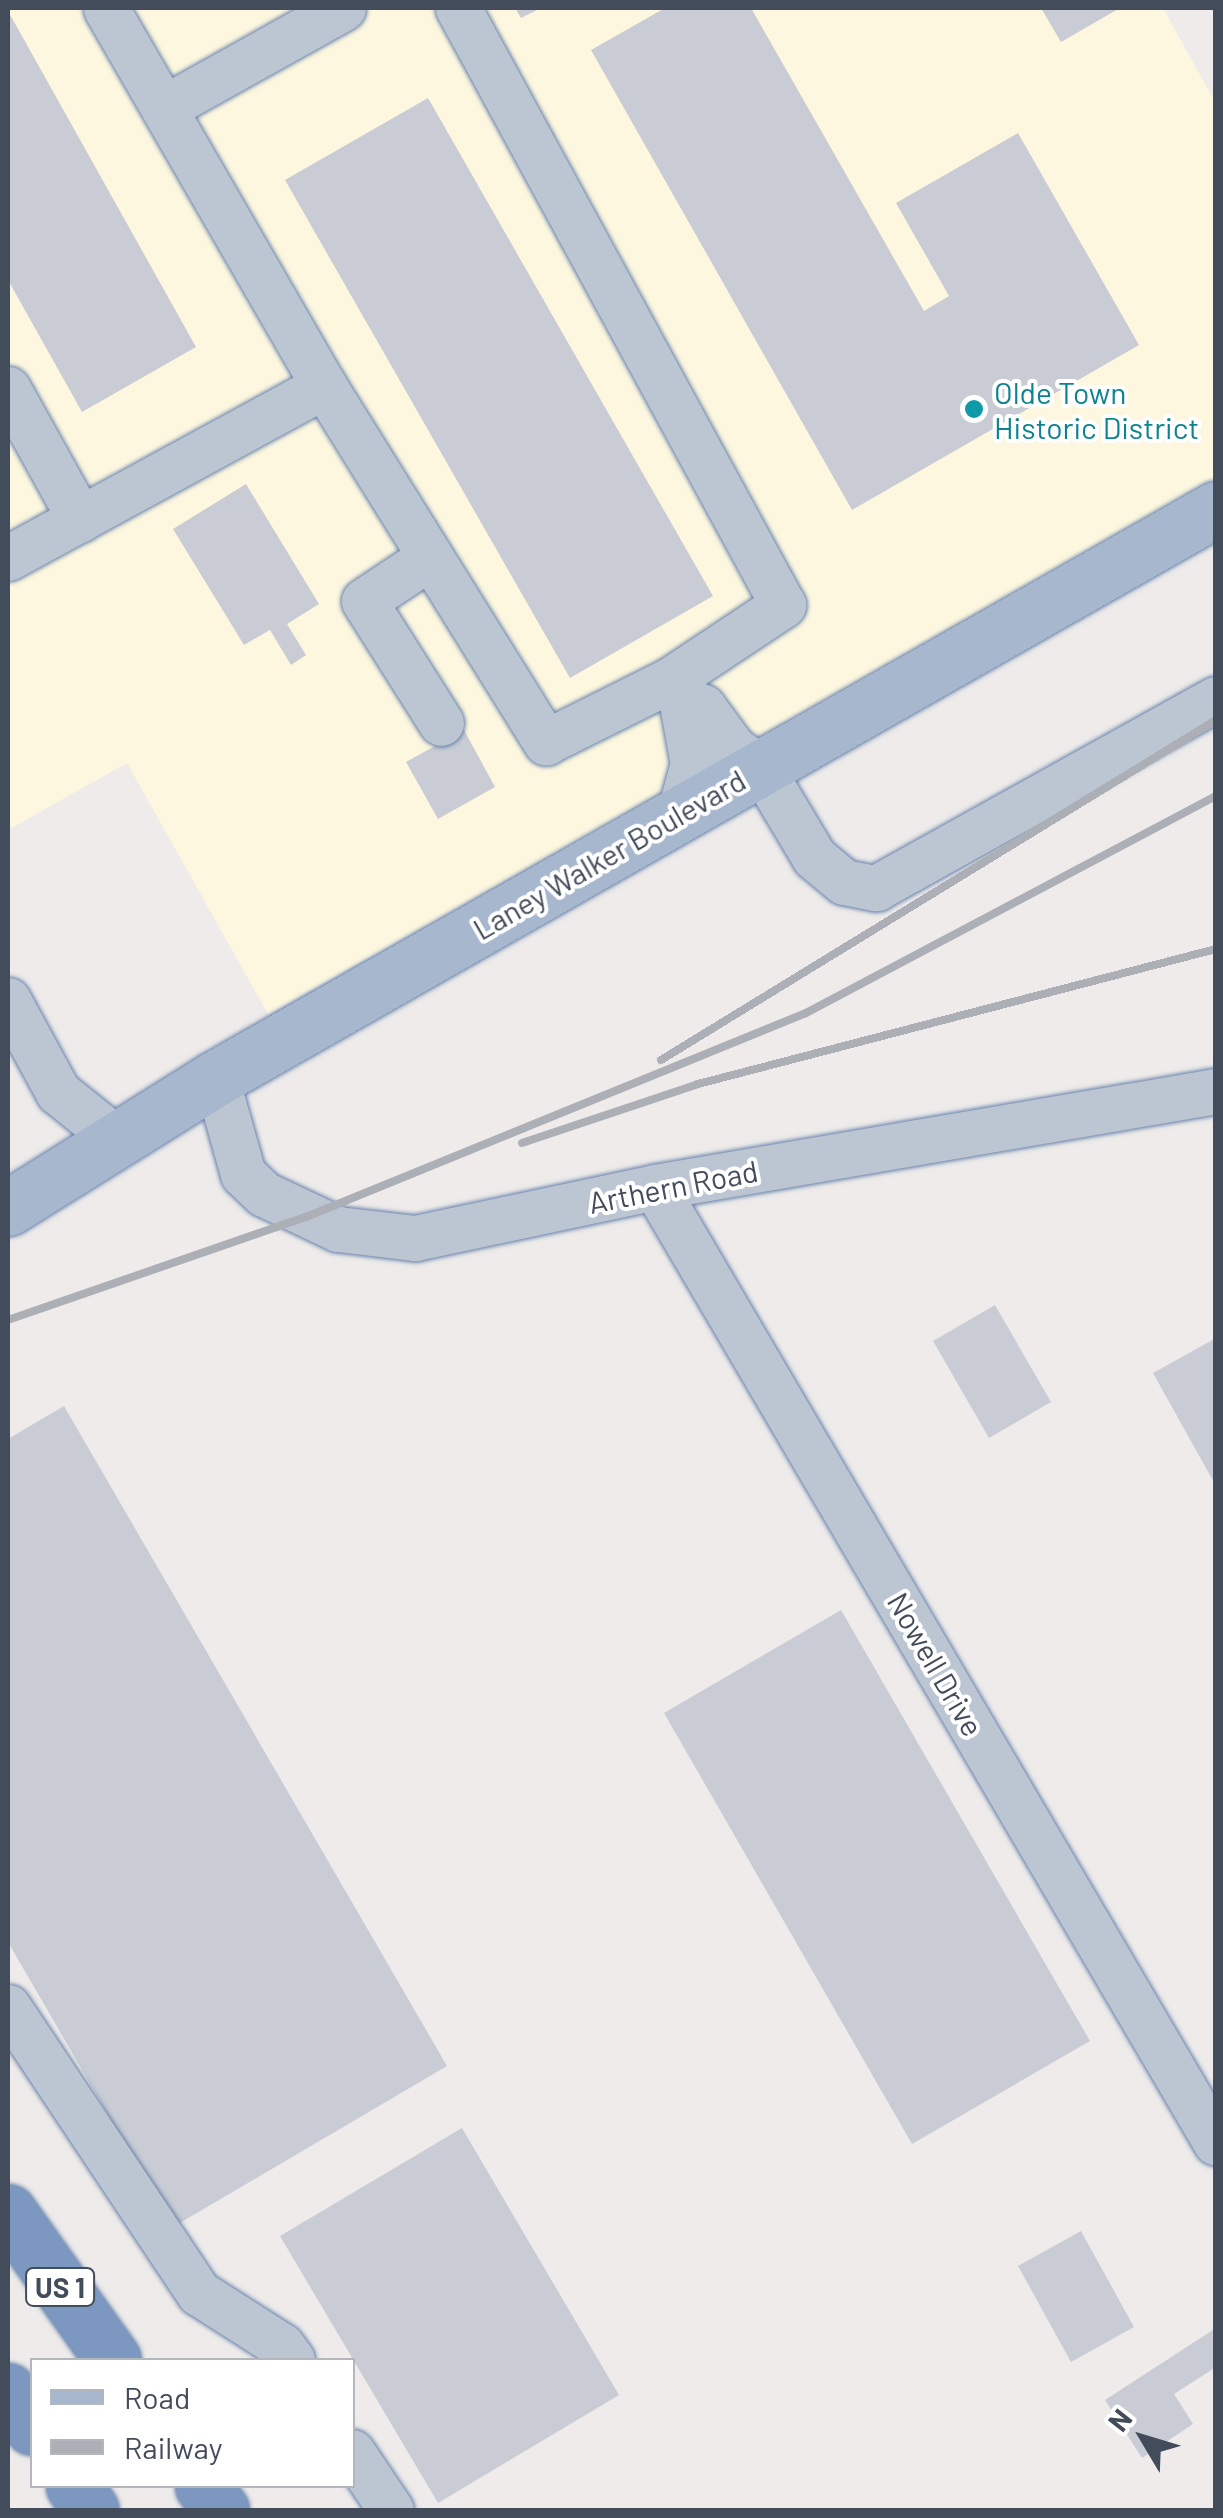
<!DOCTYPE html>
<style>
body{margin:0}
#map{position:relative;width:1223px;height:2518px;overflow:hidden;background:#eeebea;font-family:Barlow,sans-serif}
div>[style]{position:absolute}
.commercial>*{inset:0;background:#fdf7df}
.building>*{inset:0;background:#c9ccd4}
.roads{filter:drop-shadow(0 0 2px #6883ac) drop-shadow(0 0 2px #6883ac)}
.minor>*{height:45px;margin:-22.5px;padding:0 22.5px;transform-origin:22.5px;border-radius:22.5px;background:#bcc6d3}
.major>*{height:55px;margin:-27.5px;padding:0 27.5px;transform-origin:27.5px;border-radius:27.5px;background:#a7b7ce}
.highway>*{height:55px;margin:-27.5px;padding:0 27.5px;transform-origin:27.5px;border-radius:27.5px;background:#7c98c0}
.rail>*{height:8px;margin:-4px;padding:0 4px;transform-origin:4px;border-radius:4px;background:#acafb6}
.dots>*{width:28px;height:28px;translate:-50% -50%;box-sizing:border-box;border:5px solid #fff;border-radius:50%}
span{translate:-50% -50%;white-space:nowrap;text-align:center;line-height:1.15;-webkit-text-stroke:8px #fff;paint-order:stroke}
.shield-label span{padding:2px 8px;background:#fff;border:2px solid;border-radius:8px;-webkit-text-stroke-width:0}
.shield-label{font-size:28px;color:#424c5a;font-weight:700}
.culture-label{font-size:30px;color:#0d838f}
.left{translate:0 -50%;text-align:left}
.street-label{font-size:30px;color:#424c5a}
.frame{position:absolute;inset:0;border:10px solid #424c5a;pointer-events:none}
.legend{position:absolute;left:30px;top:2358px;width:325px;height:130px;box-sizing:border-box;background:#fff;border:2px solid #b3b7bd;margin:0;padding:12px 18px;list-style:none;font-size:30px;color:#424c5a}
.legend li{display:flex;align-items:center;gap:20px;height:50px}
.legend b{width:50px;border:2px solid #b3b7bd}
.north{position:absolute;left:1093px;top:2388px;width:100px;height:100px;-webkit-text-stroke:8px #fff;paint-order:stroke;rotate:308deg;font-size:28px;font-weight:700;line-height:40px;text-align:center;color:#424c5a}
.north::after{content:'';display:block;margin:auto;width:35px;height:45px;background:#424c5a;clip-path:polygon(50% 0,100% 100%,50% 72%,0 100%)}
</style>
<div id="map">
<div class="commercial">
<i style="clip-path:polygon(8px 8px,1163px 8px,1215px 102px,1215px 484px,268px 1014px,127px 763px,8px 830px)"></i>
</div>
<div class="building">
<i style="clip-path:polygon(515px 8px,541px 8px,521px 18px)"></i>
<i style="clip-path:polygon(665px 8px,751px 8px,924px 311px,949px 296px,896px 203px,1018px 133px,1139px 345px,852px 510px,591px 50px)"></i>
<i style="clip-path:polygon(1041px 8px,1120px 8px,1061px 42px)"></i>
<i style="clip-path:polygon(8px 11px,196px 347px,82px 412px,8px 280px)"></i>
<i style="clip-path:polygon(428px 98px,713px 596px,570px 678px,285px 180px)"></i>
<i style="clip-path:polygon(246px 484px,319px 604px,287px 624px,306px 655px,291px 665px,270px 630px,244px 645px,173px 529px)"></i>
<i style="clip-path:polygon(464px 730px,495px 787px,438px 819px,406px 762px)"></i>
<i style="clip-path:polygon(995px 1305px,1051px 1402px,989px 1438px,933px 1341px)"></i>
<i style="clip-path:polygon(1216px 1338px,1216px 1486px,1153px 1373px)"></i>
<i style="clip-path:polygon(64px 1406px,447px 2066px,173px 2227px,8px 1942px,8px 1439px)"></i>
<i style="clip-path:polygon(841px 1610px,1090px 2041px,912px 2144px,664px 1713px)"></i>
<i style="clip-path:polygon(462px 2128px,619px 2395px,438px 2503px,280px 2236px)"></i>
<i style="clip-path:polygon(1081px 2231px,1134px 2327px,1071px 2362px,1018px 2266px)"></i>
<i style="clip-path:polygon(1216px 2328px,1216px 2367px,1174px 2394px,1193px 2424px,1142px 2458px,1105px 2400px)"></i>
</div>
<div class="roads">
<div class="minor">
<i style="left:164px;top:108px;width:205px;rotate:-29.2deg"></i>
<i style="left:324px;top:386px;width:420px;rotate:58.1deg"></i>
<i style="left:546px;top:742px;width:139px;rotate:-26.6deg"></i>
<i style="left:670px;top:680px;width:136px;rotate:-33.6deg"></i>
<i style="left:783px;top:605px;width:680px;rotate:-118.56deg"></i>
<i style="left:8px;top:389px;width:149px;rotate:61deg"></i>
<i style="left:430px;top:557px;width:79px;rotate:146.3deg"></i>
<i style="left:364px;top:601px;width:144px;rotate:57.7deg"></i>
<i style="left:8px;top:558px;width:360px;rotate:-28.6deg"></i>
<i style="left:324px;top:386px;width:436px;rotate:-120deg"></i>
<i style="left:679px;top:814px;width:52px;rotate:-74.4deg"></i>
<i style="left:693px;top:764px;width:67px;rotate:-100.3deg"></i>
<i style="left:681px;top:698px;width:24px;rotate:22deg"></i>
<i style="left:703px;top:707px;width:51px;rotate:53.8deg"></i>
<i style="left:733px;top:748px;width:34px;rotate:36deg"></i>
<i style="left:761px;top:768px;width:104px;rotate:59.2deg"></i>
<i style="left:814px;top:857px;width:39px;rotate:40deg"></i>
<i style="left:844px;top:882px;width:33px;rotate:11deg"></i>
<i style="left:876px;top:888px;width:389px;rotate:-29.1deg"></i>
<i style="left:8px;top:1000px;width:105px;rotate:61.5deg"></i>
<i style="left:58px;top:1092px;width:78px;rotate:38.8deg"></i>
<i style="left:216px;top:1078px;width:100px;rotate:74.3deg"></i>
<i style="left:243px;top:1174px;width:29px;rotate:44deg"></i>
<i style="left:264px;top:1194px;width:82px;rotate:25.3deg"></i>
<i style="left:338px;top:1229px;width:78px;rotate:6.7deg"></i>
<i style="left:415px;top:1238px;width:245px;rotate:-12deg"></i>
<i style="left:655px;top:1187px;width:569px;rotate:-9.71deg"></i>
<i style="left:655px;top:1187px;width:1108px;rotate:59.59deg"></i>
<i style="left:8px;top:2007px;width:344px;rotate:56.3deg"></i>
<i style="left:199px;top:2293px;width:98px;rotate:32.6deg"></i>
<i style="left:282px;top:2346px;width:17px;rotate:54deg"></i>
<i style="left:352px;top:2452px;width:70px;rotate:56.1deg"></i>
</div>
<div class="major">
<i style="left:8px;top:1208px;width:245px;rotate:-32deg"></i>
<i style="left:216px;top:1078px;width:1151px;rotate:-29.64deg"></i>
</div>
<div class="highway">
<i style="left:8px;top:2212px;width:181px;rotate:54.6deg"></i>
<i style="left:8px;top:2391px;width:43px;rotate:56.3deg"></i>
<i style="left:74px;top:2486px;width:29px;rotate:55deg"></i>
<i style="left:203px;top:2486px;width:30px;rotate:53deg"></i>
</div>
</div>
<div class="rail">
<i style="left:661px;top:1060px;width:651px;rotate:-31.49deg"></i>
<i style="left:522px;top:1143px;width:186px;rotate:-18.5deg"></i>
<i style="left:698px;top:1084px;width:535px;rotate:-14.61deg"></i>
<i style="left:8px;top:1320px;width:315px;rotate:-19.1deg"></i>
<i style="left:306px;top:1217px;width:540px;rotate:-22.2deg"></i>
<i style="left:806px;top:1013px;width:464px;rotate:-27.9deg"></i>
</div>
<div class="dots">
<i style="left:974px;top:409px;background:#0f9aa8"></i>
</div>
<div class="shield-label">
<span style="left:60px;top:2287px">US 1</span>
</div>
<div class="culture-label">
<span class="left" style="left:994px;top:409px">Olde Town<br>Historic District</span>
</div>
<div class="street-label">
<span style="left:609px;top:854px;rotate:-30deg">Laney Walker Boulevard</span>
<span style="left:673px;top:1186px;rotate:-11deg">Arthern Road</span>
<span style="left:936px;top:1664px;rotate:60deg">Nowell Drive</span>
</div>
<div class="frame"></div>
<ul class="legend">
<li><b style="height:12px;background:#a7b7ce"></b>Road</li>
<li><b style="height:12px;background:#acafb6"></b>Railway</li>
</ul>
<div class="north">N</div>
</div>
